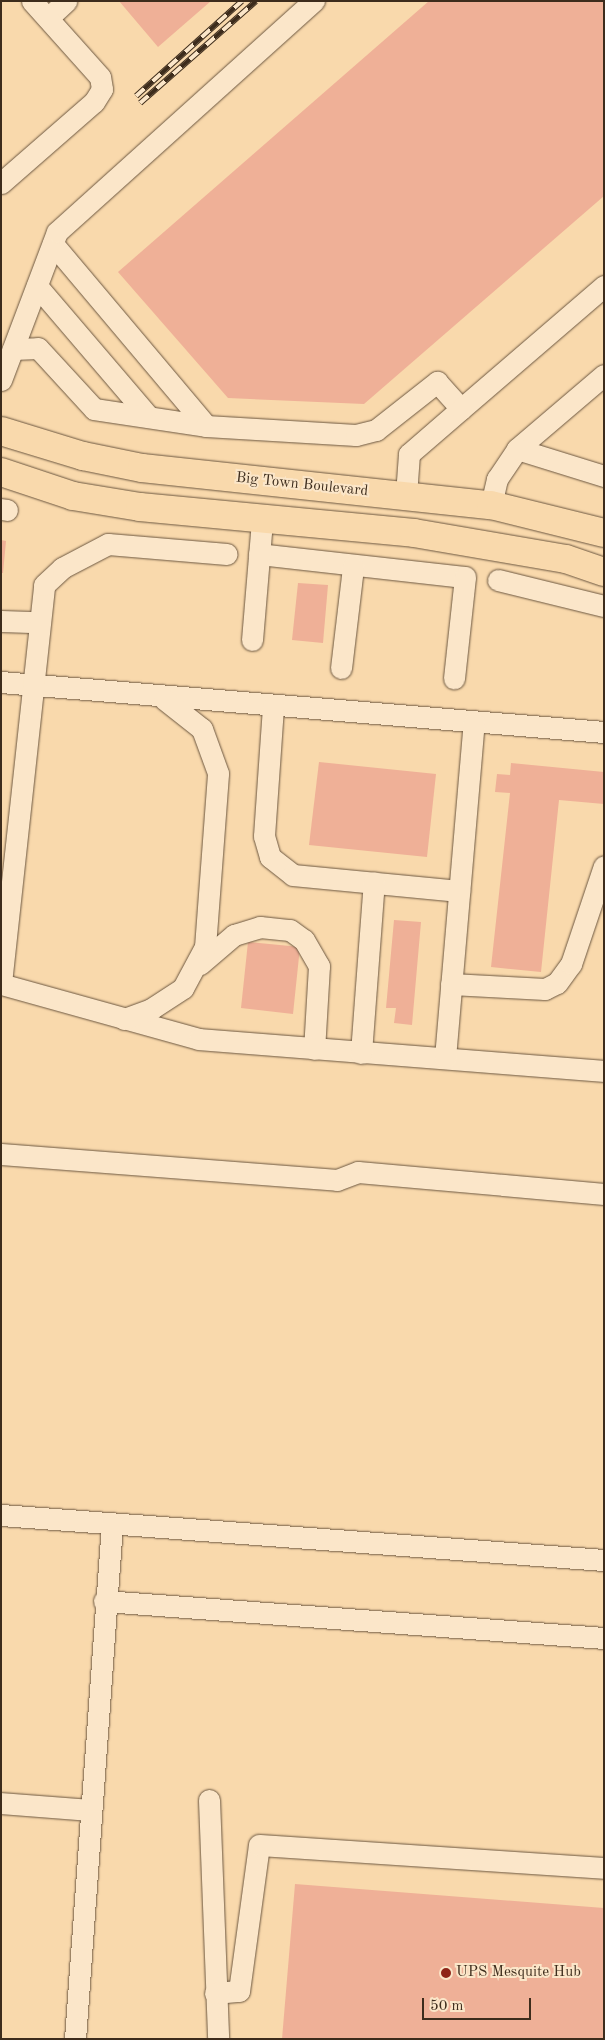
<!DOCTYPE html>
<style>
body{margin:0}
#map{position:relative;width:605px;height:2040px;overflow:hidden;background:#f9d9ac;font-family:"Old Standard TT",serif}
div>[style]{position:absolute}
.building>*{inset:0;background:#efb097}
.roads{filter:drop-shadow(0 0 1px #6c5740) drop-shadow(0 0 1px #6c5740)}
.minor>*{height:21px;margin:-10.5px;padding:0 10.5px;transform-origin:10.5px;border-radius:10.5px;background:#fbe6c9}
.major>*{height:28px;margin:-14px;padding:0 14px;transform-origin:14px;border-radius:14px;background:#f9d9ac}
.rail>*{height:5.5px;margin-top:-2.75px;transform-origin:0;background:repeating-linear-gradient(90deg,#fbe6c9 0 11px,#3d2c1c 0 22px);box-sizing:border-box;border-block:1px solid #3d2c1c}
.dots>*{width:14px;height:14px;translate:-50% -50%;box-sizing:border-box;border:2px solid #fbe6c9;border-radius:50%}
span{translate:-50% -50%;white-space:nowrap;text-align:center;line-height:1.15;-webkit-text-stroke:4px #fbe6c9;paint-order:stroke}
.street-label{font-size:15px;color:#3d2c1c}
.poi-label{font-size:15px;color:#3d2c1c}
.left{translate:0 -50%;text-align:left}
.frame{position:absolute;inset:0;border:2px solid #3d2c1c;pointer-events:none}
.scale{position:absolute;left:422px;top:1998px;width:109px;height:22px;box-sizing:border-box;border:2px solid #3d2c1c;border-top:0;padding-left:6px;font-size:15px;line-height:18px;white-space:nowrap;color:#3d2c1c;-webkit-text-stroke:4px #fbe6c9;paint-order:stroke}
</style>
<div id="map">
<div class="building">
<i style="clip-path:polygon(119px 1px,211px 1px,158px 47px)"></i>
<i style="clip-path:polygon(429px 1px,604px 1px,604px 196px,364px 404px,228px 398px,118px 272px)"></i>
<i style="clip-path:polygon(1px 540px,6px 541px,3px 573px,1px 573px)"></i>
<i style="clip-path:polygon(298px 583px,328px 585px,323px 643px,292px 640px)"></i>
<i style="clip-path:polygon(319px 762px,436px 774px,427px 857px,309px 845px)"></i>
<i style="clip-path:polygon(511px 763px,604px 772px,604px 804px,559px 800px,541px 972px,491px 967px,510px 793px,495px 792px,497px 774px,510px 775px)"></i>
<i style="clip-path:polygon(394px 920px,421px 922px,412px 1025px,394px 1023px,396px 1008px,386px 1008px)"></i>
<i style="clip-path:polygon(248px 942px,300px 947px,293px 1014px,241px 1008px)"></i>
<i style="clip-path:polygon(295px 1884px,604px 1908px,604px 2039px,282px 2039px)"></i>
</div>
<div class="roads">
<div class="minor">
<i style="left:48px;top:18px;width:25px;rotate:-43deg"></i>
<i style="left:1px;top:183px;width:123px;rotate:-41.1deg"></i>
<i style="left:94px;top:102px;width:15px;rotate:-58deg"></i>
<i style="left:102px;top:89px;width:12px;rotate:-99deg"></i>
<i style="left:100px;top:77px;width:102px;rotate:-131.8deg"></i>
<i style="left:53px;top:244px;width:238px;rotate:49.9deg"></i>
<i style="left:37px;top:286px;width:172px;rotate:49.5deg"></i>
<i style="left:13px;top:349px;width:25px;rotate:-2deg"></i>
<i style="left:38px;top:348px;width:83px;rotate:47.4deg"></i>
<i style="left:94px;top:409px;width:113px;rotate:8.6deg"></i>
<i style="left:206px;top:426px;width:150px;rotate:3.4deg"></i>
<i style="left:356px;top:435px;width:21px;rotate:-14deg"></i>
<i style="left:376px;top:430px;width:78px;rotate:-38.2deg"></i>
<i style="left:437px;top:382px;width:36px;rotate:48deg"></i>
<i style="left:461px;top:409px;width:69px;rotate:139.1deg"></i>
<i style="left:409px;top:454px;width:41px;rotate:94.2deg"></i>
<i style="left:1px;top:380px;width:158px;rotate:-69.3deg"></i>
<i style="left:57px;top:232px;width:346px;rotate:-42deg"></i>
<i style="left:461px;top:409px;width:189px;rotate:-40.7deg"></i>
<i style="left:517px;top:449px;width:114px;rotate:-40.4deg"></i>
<i style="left:491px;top:505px;width:27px;rotate:-77deg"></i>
<i style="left:497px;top:479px;width:36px;rotate:-56deg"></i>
<i style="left:517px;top:449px;width:91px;rotate:17.2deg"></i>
<i style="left:1px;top:509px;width:6px;rotate:9deg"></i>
<i style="left:259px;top:554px;width:207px;rotate:6.4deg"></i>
<i style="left:465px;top:577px;width:102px;rotate:96.2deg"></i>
<i style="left:498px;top:580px;width:109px;rotate:13.8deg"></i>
<i style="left:1px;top:621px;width:37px;rotate:2deg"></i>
<i style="left:252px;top:640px;width:120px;rotate:-85.2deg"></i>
<i style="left:341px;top:668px;width:102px;rotate:-83.2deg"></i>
<i style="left:1px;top:682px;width:605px;rotate:4.74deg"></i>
<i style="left:273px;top:707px;width:129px;rotate:94deg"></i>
<i style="left:264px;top:836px;width:22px;rotate:74deg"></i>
<i style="left:270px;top:857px;width:29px;rotate:38deg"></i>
<i style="left:293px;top:875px;width:167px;rotate:5.5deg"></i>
<i style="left:200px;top:964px;width:45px;rotate:-40.5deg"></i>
<i style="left:234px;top:935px;width:27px;rotate:-17deg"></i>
<i style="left:260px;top:927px;width:30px;rotate:6deg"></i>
<i style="left:290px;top:930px;width:17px;rotate:36deg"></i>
<i style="left:304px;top:940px;width:30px;rotate:60deg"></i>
<i style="left:319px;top:966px;width:83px;rotate:93.4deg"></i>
<i style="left:1px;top:983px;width:400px;rotate:-83.8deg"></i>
<i style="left:44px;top:585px;width:25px;rotate:-43deg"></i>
<i style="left:62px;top:568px;width:52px;rotate:-27.6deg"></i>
<i style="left:108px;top:544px;width:119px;rotate:4.8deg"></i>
<i style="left:1px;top:984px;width:205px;rotate:15.5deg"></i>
<i style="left:199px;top:1039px;width:406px;rotate:4.5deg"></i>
<i style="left:451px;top:984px;width:94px;rotate:3deg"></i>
<i style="left:545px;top:989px;width:13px;rotate:-27deg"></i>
<i style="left:557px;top:983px;width:24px;rotate:-54deg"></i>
<i style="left:571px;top:964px;width:103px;rotate:-71.4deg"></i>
<i style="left:124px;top:1019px;width:29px;rotate:-20deg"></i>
<i style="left:151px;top:1009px;width:38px;rotate:-33deg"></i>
<i style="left:183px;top:988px;width:47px;rotate:-61.8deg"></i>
<i style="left:205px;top:947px;width:174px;rotate:-85.7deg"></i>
<i style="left:218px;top:773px;width:47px;rotate:-110deg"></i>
<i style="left:202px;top:729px;width:48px;rotate:-141.7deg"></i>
<i style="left:361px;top:1053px;width:171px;rotate:-85.7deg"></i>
<i style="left:445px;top:1058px;width:336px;rotate:-85.1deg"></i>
<i style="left:1px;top:1154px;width:337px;rotate:4.4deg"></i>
<i style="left:337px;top:1180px;width:22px;rotate:-21deg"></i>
<i style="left:358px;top:1172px;width:247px;rotate:5.1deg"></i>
<i style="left:1px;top:1515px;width:605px;rotate:4.27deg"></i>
<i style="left:104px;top:1601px;width:501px;rotate:4.23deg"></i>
<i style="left:209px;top:1800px;width:239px;rotate:87.8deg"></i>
<i style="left:1px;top:1803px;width:89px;rotate:4.5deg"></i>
<i style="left:215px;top:1993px;width:24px;rotate:-5deg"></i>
<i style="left:239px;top:1991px;width:147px;rotate:-82.2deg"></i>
<i style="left:259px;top:1845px;width:346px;rotate:3.8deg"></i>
<i style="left:75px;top:2039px;width:516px;rotate:-85.89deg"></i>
</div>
<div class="major">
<i style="left:1px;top:431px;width:86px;rotate:17deg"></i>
<i style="left:83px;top:456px;width:60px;rotate:11.5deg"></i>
<i style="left:142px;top:468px;width:351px;rotate:6.1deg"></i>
<i style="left:491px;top:505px;width:116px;rotate:13.9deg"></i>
<i style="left:1px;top:472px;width:76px;rotate:18.4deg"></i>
<i style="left:73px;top:496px;width:68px;rotate:9.3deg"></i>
<i style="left:140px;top:507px;width:275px;rotate:5.4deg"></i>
<i style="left:414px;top:533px;width:154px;rotate:9.7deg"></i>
<i style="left:566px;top:559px;width:40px;rotate:18.9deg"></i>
</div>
</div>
<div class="rail">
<i style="left:136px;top:96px;width:142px;rotate:-41.9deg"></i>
<i style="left:140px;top:103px;width:154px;rotate:-41.3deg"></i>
</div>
<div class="dots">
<i style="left:446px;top:1973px;background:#8f2418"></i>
</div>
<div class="street-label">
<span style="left:302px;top:485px;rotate:6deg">Big Town Boulevard</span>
</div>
<div class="poi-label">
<span class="left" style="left:456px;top:1973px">UPS Mesquite Hub</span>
</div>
<div class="frame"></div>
<div class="scale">50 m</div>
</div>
